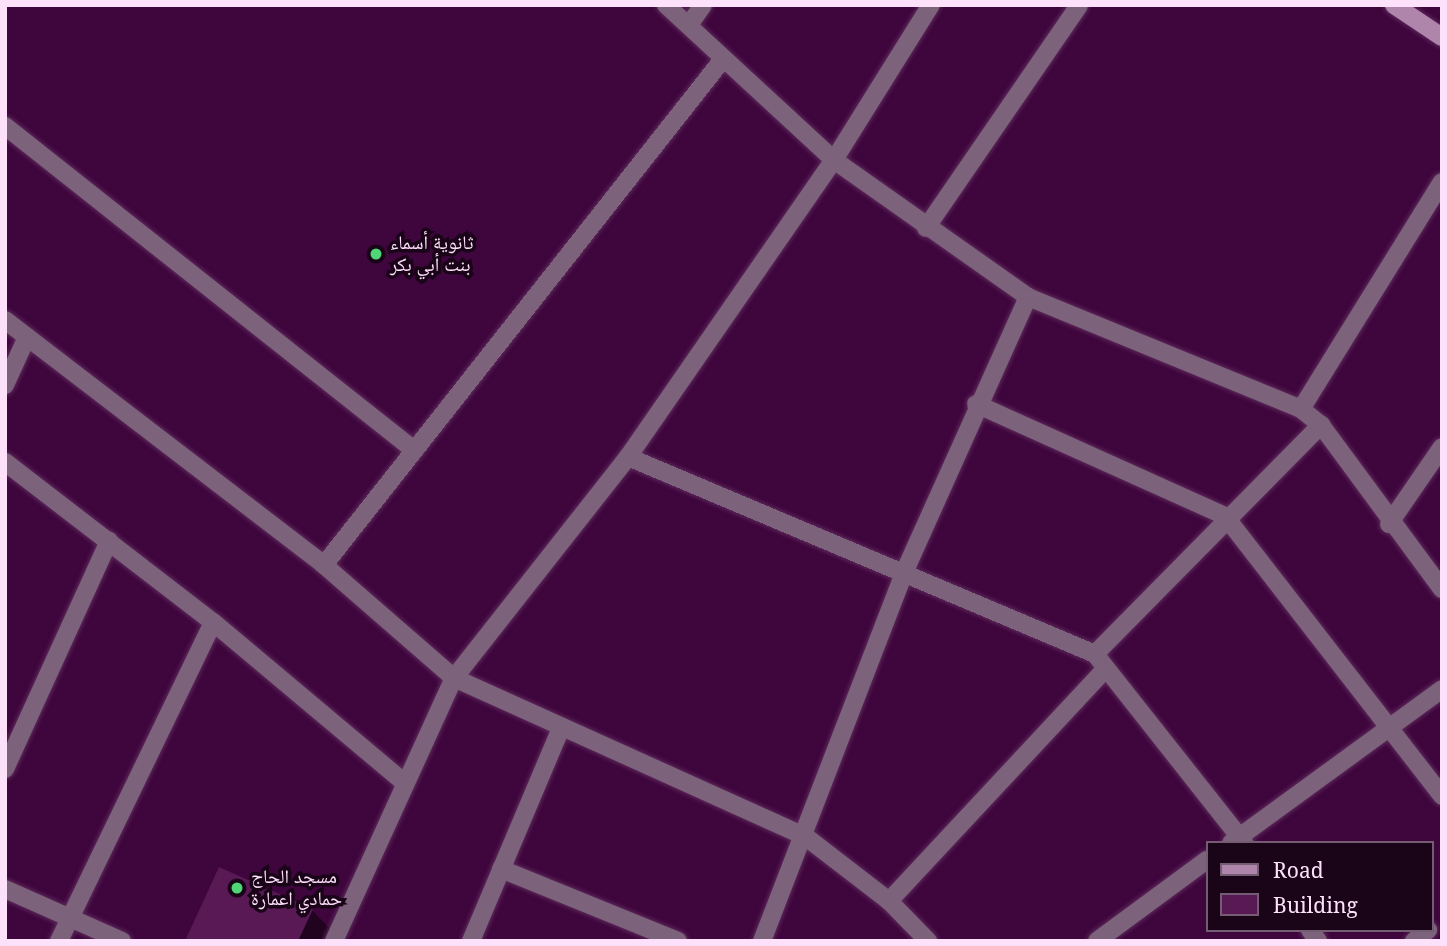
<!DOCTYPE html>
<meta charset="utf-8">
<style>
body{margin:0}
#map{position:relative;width:1447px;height:946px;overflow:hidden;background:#3e063d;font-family:"Noto Serif","Noto Naskh Arabic",serif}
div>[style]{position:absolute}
.shadow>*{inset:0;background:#0007}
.building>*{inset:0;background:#581955}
.roads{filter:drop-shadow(0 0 2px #5d295b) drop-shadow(0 0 2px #5d295b)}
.minor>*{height:18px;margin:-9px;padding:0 9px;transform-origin:9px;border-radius:9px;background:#7c627a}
.tertiary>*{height:18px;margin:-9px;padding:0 9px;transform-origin:9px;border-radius:9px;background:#7c627a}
.secondary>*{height:18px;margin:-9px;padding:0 9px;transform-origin:9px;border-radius:9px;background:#af85ab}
.dots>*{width:19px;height:19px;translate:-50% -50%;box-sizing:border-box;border:4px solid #190418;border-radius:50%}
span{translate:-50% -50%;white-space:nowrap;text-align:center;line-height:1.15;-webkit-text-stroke:7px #190418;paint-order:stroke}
.poi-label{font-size:19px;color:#fde1fa}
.left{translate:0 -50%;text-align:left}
.frame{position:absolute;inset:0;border:7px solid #fde1fa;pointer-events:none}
.legend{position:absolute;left:1206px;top:841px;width:228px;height:91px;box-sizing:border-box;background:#190418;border:2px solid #745c72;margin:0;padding:9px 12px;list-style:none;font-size:21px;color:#fde1fa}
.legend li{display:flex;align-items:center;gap:14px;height:35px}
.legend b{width:35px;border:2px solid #745c72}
</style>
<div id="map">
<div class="shadow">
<i style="clip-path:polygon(312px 910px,330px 929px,325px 941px,187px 941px)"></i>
</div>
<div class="building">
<i style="clip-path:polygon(219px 867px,313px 909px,298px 941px,185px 941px)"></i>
</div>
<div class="roads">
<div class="minor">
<i style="left:689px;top:25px;width:24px;rotate:-55deg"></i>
<i style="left:5px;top:126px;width:522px;rotate:38.39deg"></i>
<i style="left:926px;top:228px;width:270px;rotate:-55.5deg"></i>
<i style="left:5px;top:320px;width:402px;rotate:37.5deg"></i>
<i style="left:324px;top:565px;width:172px;rotate:41deg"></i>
<i style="left:454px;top:678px;width:386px;rotate:24.3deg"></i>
<i style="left:806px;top:837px;width:105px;rotate:37.6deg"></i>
<i style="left:889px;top:901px;width:56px;rotate:45.7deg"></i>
<i style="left:5px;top:385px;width:53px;rotate:-65.4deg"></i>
<i style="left:976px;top:404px;width:273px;rotate:24.2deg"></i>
<i style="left:1225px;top:516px;width:354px;rotate:52.2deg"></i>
<i style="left:1301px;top:409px;width:267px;rotate:-58.2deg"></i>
<i style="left:628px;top:457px;width:507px;rotate:22.87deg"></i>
<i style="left:1095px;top:654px;width:241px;rotate:51.7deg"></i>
<i style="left:5px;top:462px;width:262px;rotate:37.6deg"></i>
<i style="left:213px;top:622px;width:251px;rotate:40deg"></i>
<i style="left:1389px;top:524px;width:93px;rotate:-55.5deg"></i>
<i style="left:324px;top:565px;width:644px;rotate:-51.74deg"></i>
<i style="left:1095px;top:654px;width:322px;rotate:-45.4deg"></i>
<i style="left:5px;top:769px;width:251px;rotate:-65.5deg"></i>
<i style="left:501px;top:869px;width:191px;rotate:22.1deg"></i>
<i style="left:5px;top:889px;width:128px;rotate:24deg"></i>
<i style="left:889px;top:901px;width:318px;rotate:-47deg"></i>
<i style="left:1310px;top:930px;width:14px;rotate:54deg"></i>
<i style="left:59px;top:941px;width:354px;rotate:-64.2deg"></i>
<i style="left:334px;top:941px;width:289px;rotate:-65.5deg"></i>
<i style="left:454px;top:678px;width:281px;rotate:-51.8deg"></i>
<i style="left:628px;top:457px;width:361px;rotate:-55.3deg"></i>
<i style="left:834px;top:160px;width:183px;rotate:-58deg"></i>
<i style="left:471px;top:941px;width:231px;rotate:-67.1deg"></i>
<i style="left:762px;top:941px;width:392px;rotate:-68.9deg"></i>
<i style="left:903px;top:575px;width:305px;rotate:-65.8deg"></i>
<i style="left:1414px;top:941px;width:18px;rotate:-38deg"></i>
</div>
<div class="tertiary">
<i style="left:666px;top:5px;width:229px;rotate:42.7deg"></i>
<i style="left:834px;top:160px;width:237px;rotate:35.2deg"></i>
<i style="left:1028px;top:297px;width:295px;rotate:22.3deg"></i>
<i style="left:1301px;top:409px;width:26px;rotate:39deg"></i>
<i style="left:1321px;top:425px;width:204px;rotate:53.6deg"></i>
<i style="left:1231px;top:843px;width:261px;rotate:-36.1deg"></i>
<i style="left:1097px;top:941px;width:137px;rotate:-36.4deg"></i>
</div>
<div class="secondary">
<i style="left:1394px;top:5px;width:58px;rotate:33.7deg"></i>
</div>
</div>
<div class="dots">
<i style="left:376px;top:254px;background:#4fd675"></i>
<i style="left:237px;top:888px;background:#4fd675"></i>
</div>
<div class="poi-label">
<span class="left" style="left:390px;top:254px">ثانوية أسماء<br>بنت أبي بكر</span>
<span class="left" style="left:251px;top:888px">مسجد الحاج<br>حمادي اعمارة</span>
</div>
<div class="frame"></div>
<ul class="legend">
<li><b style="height:9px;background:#af85ab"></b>Road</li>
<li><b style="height:19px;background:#581955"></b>Building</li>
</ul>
</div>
